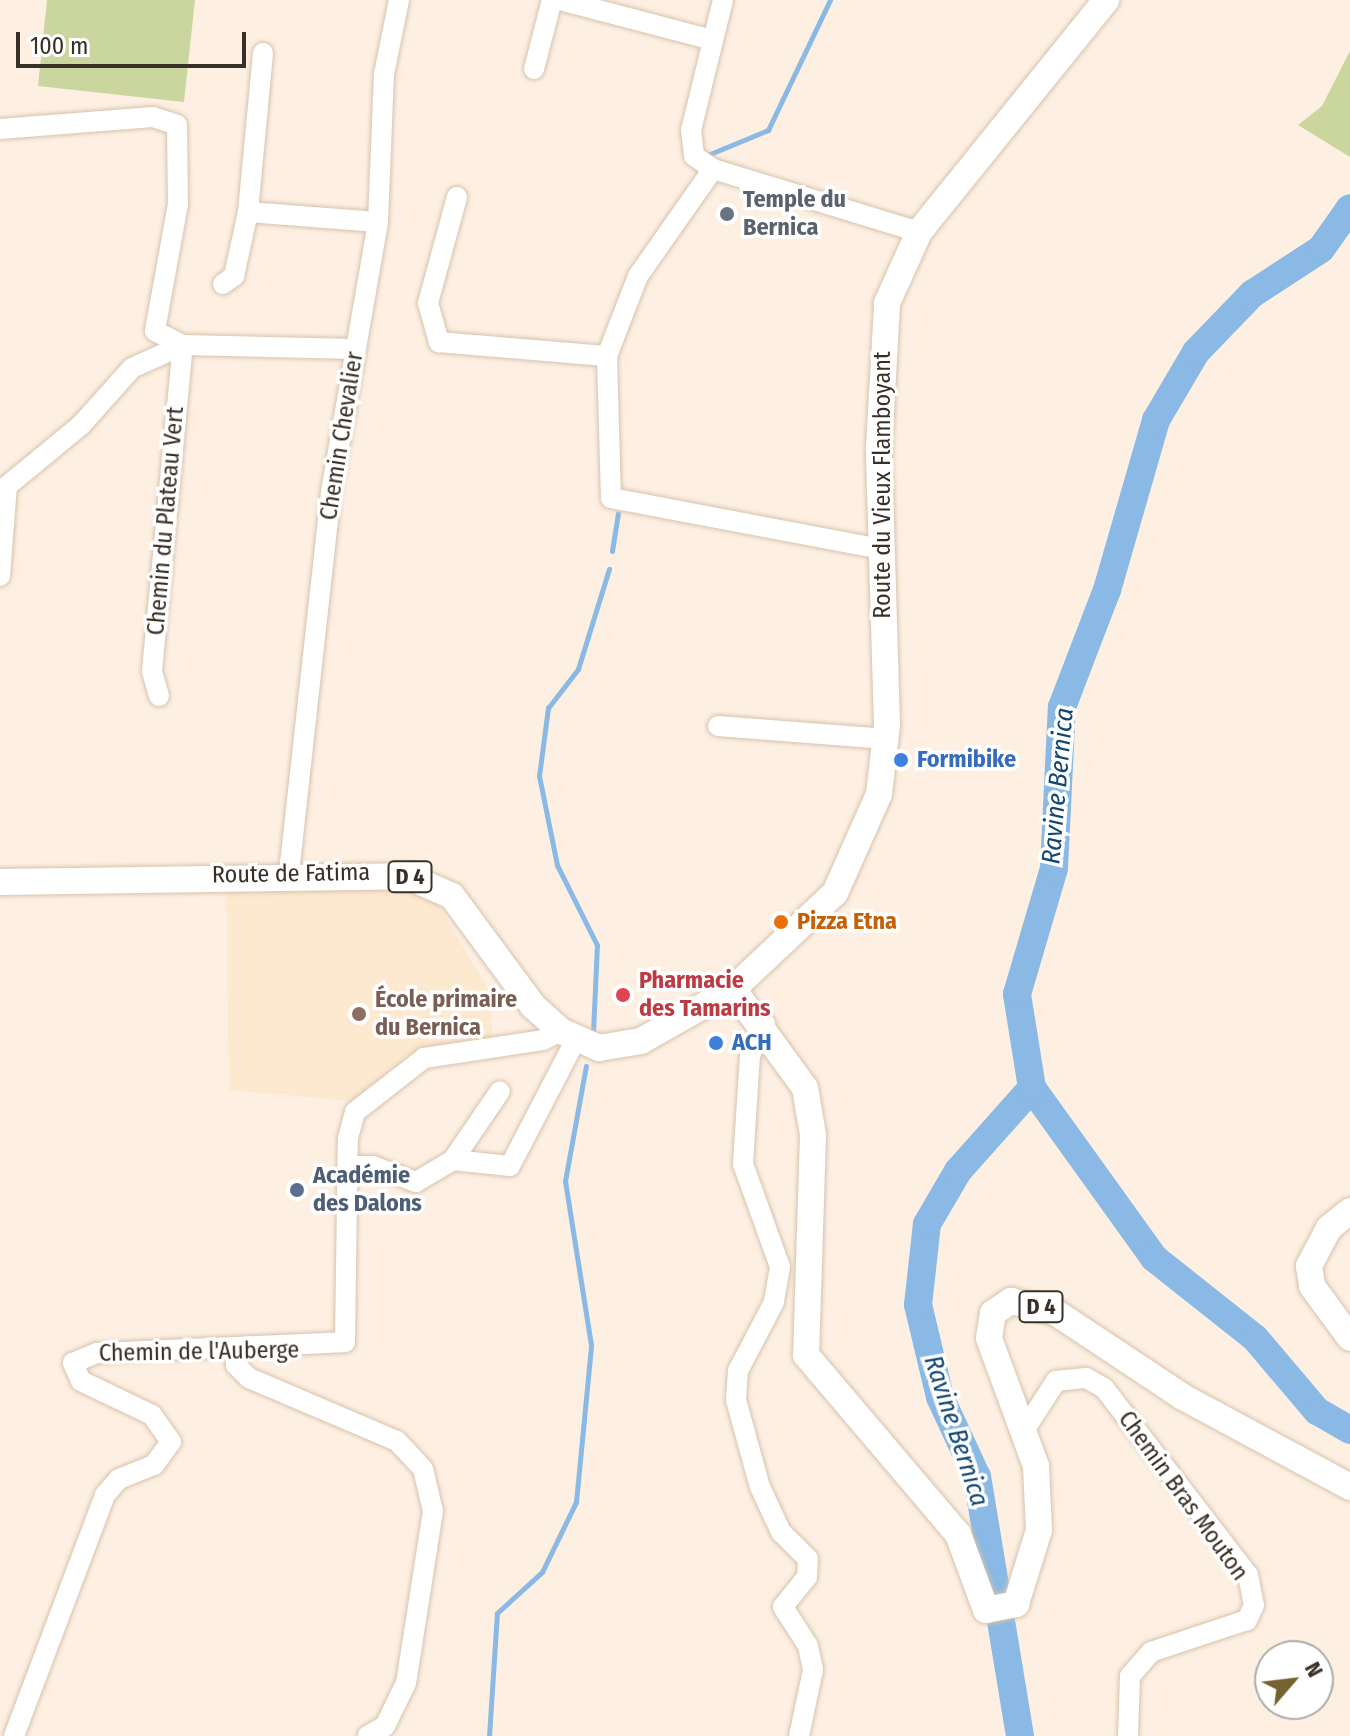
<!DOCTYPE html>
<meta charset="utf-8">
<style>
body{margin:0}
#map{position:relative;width:1350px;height:1736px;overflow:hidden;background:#fdf0e3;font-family:"Fira Sans Condensed",sans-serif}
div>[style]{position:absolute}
.built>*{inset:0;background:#fde8d0}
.green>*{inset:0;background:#cad69e}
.stream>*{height:5px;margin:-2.5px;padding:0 2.5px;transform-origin:2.5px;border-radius:2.5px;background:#89b9e4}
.river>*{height:28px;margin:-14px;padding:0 14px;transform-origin:14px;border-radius:14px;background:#89b9e4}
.roads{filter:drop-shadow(0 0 2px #d7c3ac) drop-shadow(0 0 2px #d7c3ac)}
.minor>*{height:20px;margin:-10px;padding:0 10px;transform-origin:10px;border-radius:10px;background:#fff}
.major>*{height:26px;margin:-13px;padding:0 13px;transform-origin:13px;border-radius:13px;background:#fff}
.dots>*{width:22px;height:22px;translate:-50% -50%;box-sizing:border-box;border:4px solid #fff;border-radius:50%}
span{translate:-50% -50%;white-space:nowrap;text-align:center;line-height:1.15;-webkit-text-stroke:7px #fff;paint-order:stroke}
.shield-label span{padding:2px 6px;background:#fff;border:2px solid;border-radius:6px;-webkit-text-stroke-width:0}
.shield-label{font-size:22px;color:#383027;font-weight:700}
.worship-label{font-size:24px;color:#5b616d;font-weight:700}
.left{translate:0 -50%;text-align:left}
.street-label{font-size:24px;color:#383027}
.shop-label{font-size:24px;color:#366cbe;font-weight:700}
.food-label{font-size:24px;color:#c56008;font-weight:700}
.health-label{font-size:24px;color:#be3a42;font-weight:700}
.education-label{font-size:24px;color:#785e54;font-weight:700}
.service-label{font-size:24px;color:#4e5e75;font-weight:700}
.water-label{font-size:26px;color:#114770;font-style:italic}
.north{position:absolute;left:1254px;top:1640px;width:80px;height:80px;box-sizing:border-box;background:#fff;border:2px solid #afaca9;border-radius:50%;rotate:62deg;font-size:22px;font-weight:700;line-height:32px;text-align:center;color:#383027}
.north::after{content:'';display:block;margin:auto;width:28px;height:36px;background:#766130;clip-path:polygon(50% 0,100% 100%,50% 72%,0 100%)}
.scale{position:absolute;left:16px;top:32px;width:230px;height:36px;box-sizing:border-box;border:4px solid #383027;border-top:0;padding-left:10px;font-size:24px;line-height:28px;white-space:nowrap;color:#383027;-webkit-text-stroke:6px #fff;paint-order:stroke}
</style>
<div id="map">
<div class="built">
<i style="clip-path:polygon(226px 886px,401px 886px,436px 901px,489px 990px,493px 1038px,407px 1055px,351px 1101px,229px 1090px)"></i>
</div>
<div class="green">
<i style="clip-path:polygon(47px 0,195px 0,184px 102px,38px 86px)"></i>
<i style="clip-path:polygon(1350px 51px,1350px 157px,1298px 125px,1322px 106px)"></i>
</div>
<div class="stream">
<i style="left:710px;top:154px;width:63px;rotate:-22.5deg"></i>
<i style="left:768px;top:130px;width:144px;rotate:-64.5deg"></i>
<i style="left:612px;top:551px;width:38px;rotate:-81deg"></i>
<i style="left:593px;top:1032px;width:87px;rotate:-87.4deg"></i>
<i style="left:597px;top:945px;width:89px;rotate:-116.6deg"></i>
<i style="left:557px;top:865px;width:91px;rotate:-101.4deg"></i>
<i style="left:539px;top:776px;width:69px;rotate:-82.5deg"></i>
<i style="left:548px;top:708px;width:49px;rotate:-52.4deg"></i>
<i style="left:578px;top:669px;width:105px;rotate:-72.8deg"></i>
<i style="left:489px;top:1736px;width:123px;rotate:-86.3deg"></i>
<i style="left:497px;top:1613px;width:61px;rotate:-42.3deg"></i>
<i style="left:542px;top:1572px;width:78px;rotate:-64.1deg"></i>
<i style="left:576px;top:1502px;width:158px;rotate:-84.5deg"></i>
<i style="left:591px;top:1345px;width:166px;rotate:-99deg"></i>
<i style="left:565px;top:1181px;width:117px;rotate:-79.7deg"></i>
</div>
<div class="river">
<i style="left:1032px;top:1088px;width:209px;rotate:54.3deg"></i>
<i style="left:1154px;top:1258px;width:129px;rotate:38.4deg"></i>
<i style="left:1255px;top:1338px;width:96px;rotate:49.7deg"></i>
<i style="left:1317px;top:1411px;width:38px;rotate:30deg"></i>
<i style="left:1020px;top:1736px;width:263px;rotate:-99.4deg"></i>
<i style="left:977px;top:1477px;width:88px;rotate:-114.8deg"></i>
<i style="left:940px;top:1397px;width:95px;rotate:-103.4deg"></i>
<i style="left:918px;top:1305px;width:81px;rotate:-83.7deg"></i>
<i style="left:927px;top:1224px;width:61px;rotate:-59.7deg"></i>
<i style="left:958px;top:1171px;width:111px;rotate:-48.3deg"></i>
<i style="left:1032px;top:1088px;width:95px;rotate:-99.1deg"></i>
<i style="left:1017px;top:994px;width:131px;rotate:-73.6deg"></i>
<i style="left:1054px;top:868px;width:161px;rotate:-87.2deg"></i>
<i style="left:1062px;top:707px;width:125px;rotate:-69deg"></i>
<i style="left:1107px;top:590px;width:177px;rotate:-73.9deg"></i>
<i style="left:1156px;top:420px;width:79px;rotate:-59.5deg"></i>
<i style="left:1196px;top:352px;width:81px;rotate:-46deg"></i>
<i style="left:1252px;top:294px;width:82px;rotate:-33.1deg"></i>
<i style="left:1321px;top:249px;width:50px;rotate:-54.7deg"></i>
</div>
<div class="roads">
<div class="minor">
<i style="left:560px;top:0;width:158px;rotate:14.7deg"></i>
<i style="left:723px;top:0;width:134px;rotate:103.8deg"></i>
<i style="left:691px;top:130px;width:26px;rotate:83deg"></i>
<i style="left:694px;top:156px;width:23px;rotate:34deg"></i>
<i style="left:713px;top:169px;width:215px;rotate:17deg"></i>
<i style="left:263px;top:53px;width:160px;rotate:95.4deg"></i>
<i style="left:248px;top:212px;width:130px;rotate:4.4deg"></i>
<i style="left:534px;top:69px;width:71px;rotate:-75.4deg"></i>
<i style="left:0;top:129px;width:153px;rotate:-4.5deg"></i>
<i style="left:153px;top:117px;width:25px;rotate:18deg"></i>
<i style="left:177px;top:125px;width:79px;rotate:89.3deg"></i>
<i style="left:178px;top:204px;width:129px;rotate:100.3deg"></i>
<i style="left:155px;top:331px;width:31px;rotate:27deg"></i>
<i style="left:183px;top:345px;width:172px;rotate:1.3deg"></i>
<i style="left:713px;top:169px;width:131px;rotate:125deg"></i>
<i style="left:638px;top:276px;width:86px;rotate:111.2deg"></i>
<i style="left:607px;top:356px;width:142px;rotate:88.4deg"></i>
<i style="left:611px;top:498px;width:274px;rotate:10.7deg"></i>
<i style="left:457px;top:197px;width:110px;rotate:105.3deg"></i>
<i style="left:428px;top:303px;width:41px;rotate:74.2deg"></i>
<i style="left:439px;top:342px;width:169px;rotate:4.8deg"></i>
<i style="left:223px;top:284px;width:14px;rotate:-36deg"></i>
<i style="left:234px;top:276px;width:66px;rotate:-77.7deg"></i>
<i style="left:0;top:576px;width:90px;rotate:-85.6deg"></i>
<i style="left:7px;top:486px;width:96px;rotate:-39.5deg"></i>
<i style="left:81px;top:425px;width:76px;rotate:-48.2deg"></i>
<i style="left:132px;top:368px;width:56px;rotate:-24.3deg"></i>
<i style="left:159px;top:696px;width:26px;rotate:-106deg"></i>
<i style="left:152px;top:671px;width:327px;rotate:-84.6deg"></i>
<i style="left:718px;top:726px;width:169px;rotate:4.4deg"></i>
<i style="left:289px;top:873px;width:389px;rotate:-83.7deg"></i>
<i style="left:332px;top:486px;width:268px;rotate:-80.1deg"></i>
<i style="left:378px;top:222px;width:148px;rotate:-87.7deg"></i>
<i style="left:384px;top:74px;width:76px;rotate:-78.5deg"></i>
<i style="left:765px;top:1023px;width:35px;rotate:115deg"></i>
<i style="left:750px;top:1055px;width:109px;rotate:93.7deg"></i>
<i style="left:743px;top:1164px;width:109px;rotate:70.2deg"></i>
<i style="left:780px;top:1267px;width:36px;rotate:100deg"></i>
<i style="left:774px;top:1302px;width:78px;rotate:117.6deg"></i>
<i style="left:738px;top:1371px;width:29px;rotate:94deg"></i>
<i style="left:736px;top:1400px;width:90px;rotate:74.6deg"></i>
<i style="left:760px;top:1487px;width:50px;rotate:65deg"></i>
<i style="left:781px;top:1532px;width:38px;rotate:45deg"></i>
<i style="left:808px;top:1559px;width:18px;rotate:93deg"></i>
<i style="left:807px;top:1577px;width:38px;rotate:129deg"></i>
<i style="left:783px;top:1607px;width:46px;rotate:57.3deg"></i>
<i style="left:808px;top:1646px;width:25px;rotate:78deg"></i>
<i style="left:813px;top:1670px;width:67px;rotate:102deg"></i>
<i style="left:453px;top:1160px;width:57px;rotate:6deg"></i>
<i style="left:510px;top:1166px;width:143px;rotate:-62.5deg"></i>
<i style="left:348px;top:1166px;width:25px"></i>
<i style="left:373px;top:1166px;width:46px;rotate:20.4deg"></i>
<i style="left:416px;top:1182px;width:43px;rotate:-30.7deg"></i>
<i style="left:453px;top:1160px;width:83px;rotate:-55.7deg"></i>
<i style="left:235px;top:1351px;width:14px;rotate:86deg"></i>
<i style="left:236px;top:1365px;width:18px;rotate:45deg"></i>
<i style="left:249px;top:1378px;width:161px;rotate:23.1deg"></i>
<i style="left:397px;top:1441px;width:38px;rotate:47deg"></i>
<i style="left:423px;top:1469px;width:43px;rotate:76.6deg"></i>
<i style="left:433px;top:1511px;width:174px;rotate:98.9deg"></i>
<i style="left:406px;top:1683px;width:48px;rotate:116deg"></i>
<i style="left:385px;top:1726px;width:20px;rotate:150deg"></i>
<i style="left:1023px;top:1432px;width:61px;rotate:-57.1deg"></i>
<i style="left:1056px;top:1381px;width:30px;rotate:-6deg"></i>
<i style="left:1086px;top:1378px;width:21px;rotate:29deg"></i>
<i style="left:1104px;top:1388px;width:236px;rotate:52.4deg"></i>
<i style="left:1248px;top:1575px;width:31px;rotate:79deg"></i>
<i style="left:1254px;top:1605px;width:17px;rotate:115deg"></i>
<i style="left:1247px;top:1620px;width:101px;rotate:161.6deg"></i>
<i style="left:1151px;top:1652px;width:32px;rotate:131deg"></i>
<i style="left:1130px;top:1676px;width:60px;rotate:91.9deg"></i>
<i style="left:14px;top:1736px;width:258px;rotate:-69.3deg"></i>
<i style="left:105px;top:1495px;width:21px;rotate:-49deg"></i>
<i style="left:119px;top:1479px;width:38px;rotate:-22deg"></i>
<i style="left:154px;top:1465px;width:29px;rotate:-54deg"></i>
<i style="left:171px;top:1442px;width:33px;rotate:-125deg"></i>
<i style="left:152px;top:1415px;width:79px;rotate:-154.4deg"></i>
<i style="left:81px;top:1381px;width:20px;rotate:-114deg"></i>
<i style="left:73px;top:1363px;width:26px;rotate:-23deg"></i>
<i style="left:97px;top:1353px;width:248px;rotate:-2.5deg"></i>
<i style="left:345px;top:1342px;width:204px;rotate:-89.2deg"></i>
<i style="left:348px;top:1138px;width:27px;rotate:-75deg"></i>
<i style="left:355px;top:1112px;width:88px;rotate:-38deg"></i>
<i style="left:424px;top:1058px;width:120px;rotate:-8.6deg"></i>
<i style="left:543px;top:1040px;width:20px;rotate:-27deg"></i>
</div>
<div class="major">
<i style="left:0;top:882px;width:407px;rotate:-0.8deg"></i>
<i style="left:407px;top:876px;width:49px;rotate:24deg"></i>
<i style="left:452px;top:896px;width:137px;rotate:53.6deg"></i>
<i style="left:533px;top:1006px;width:38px;rotate:42deg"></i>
<i style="left:561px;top:1031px;width:42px;rotate:24.1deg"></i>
<i style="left:599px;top:1048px;width:43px;rotate:-9.5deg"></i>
<i style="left:641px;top:1041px;width:106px;rotate:-29.5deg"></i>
<i style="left:733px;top:989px;width:140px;rotate:-43.3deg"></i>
<i style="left:835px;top:893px;width:108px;rotate:-66deg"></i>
<i style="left:879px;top:794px;width:69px;rotate:-83.4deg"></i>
<i style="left:887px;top:725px;width:277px;rotate:-91.7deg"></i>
<i style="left:879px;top:448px;width:145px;rotate:-86.8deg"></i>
<i style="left:887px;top:303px;width:78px;rotate:-65.7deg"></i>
<i style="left:919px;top:232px;width:298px;rotate:-51.1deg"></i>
<i style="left:733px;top:989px;width:122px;rotate:54deg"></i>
<i style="left:805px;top:1088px;width:48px;rotate:80.3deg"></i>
<i style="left:813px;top:1135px;width:220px;rotate:91.8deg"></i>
<i style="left:806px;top:1355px;width:235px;rotate:49.7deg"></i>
<i style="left:958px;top:1534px;width:81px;rotate:69.8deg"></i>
<i style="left:986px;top:1610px;width:31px;rotate:-11deg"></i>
<i style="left:1016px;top:1604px;width:77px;rotate:-72.7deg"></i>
<i style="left:1039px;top:1530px;width:64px;rotate:-92.7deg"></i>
<i style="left:1036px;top:1466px;width:136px;rotate:-110.2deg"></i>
<i style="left:989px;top:1338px;width:25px;rotate:-81deg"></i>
<i style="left:993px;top:1313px;width:22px;rotate:-34deg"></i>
<i style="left:1011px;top:1301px;width:45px;rotate:14deg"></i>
<i style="left:1055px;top:1312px;width:154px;rotate:33.6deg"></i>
<i style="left:1183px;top:1397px;width:190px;rotate:28.3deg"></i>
<i style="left:1350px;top:1211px;width:27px;rotate:141deg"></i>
<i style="left:1329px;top:1228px;width:43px;rotate:117.8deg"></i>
<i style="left:1309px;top:1266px;width:20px;rotate:81deg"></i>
<i style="left:1312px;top:1286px;width:64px;rotate:53.8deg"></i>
</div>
</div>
<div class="dots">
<i style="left:727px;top:214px;background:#6b7280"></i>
<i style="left:901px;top:760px;background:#3f7fe0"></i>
<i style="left:781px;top:922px;background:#e8710a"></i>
<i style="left:623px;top:995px;background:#e0444e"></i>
<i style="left:359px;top:1014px;background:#8d6e63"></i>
<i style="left:716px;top:1043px;background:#3f7fe0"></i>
<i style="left:297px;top:1190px;background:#5c6f8a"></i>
</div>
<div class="shield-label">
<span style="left:410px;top:877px">D 4</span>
<span style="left:1041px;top:1307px">D 4</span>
</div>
<div class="worship-label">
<span class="left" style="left:743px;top:214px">Temple du<br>Bernica</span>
</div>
<div class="street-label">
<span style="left:342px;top:436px;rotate:-81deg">Chemin Chevalier</span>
<span style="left:883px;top:485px;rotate:-90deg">Route du Vieux Flamboyant</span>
<span style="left:166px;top:521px;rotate:-85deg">Chemin du Plateau Vert</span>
<span style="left:291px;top:874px;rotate:-1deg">Route de Fatima</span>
<span style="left:199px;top:1352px;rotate:-1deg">Chemin de l'Auberge</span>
<span style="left:1183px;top:1496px;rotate:54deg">Chemin Bras Mouton</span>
</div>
<div class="shop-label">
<span class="left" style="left:917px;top:760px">Formibike</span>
<span class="left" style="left:732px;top:1043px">ACH</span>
</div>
<div class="food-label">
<span class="left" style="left:797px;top:922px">Pizza Etna</span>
</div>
<div class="health-label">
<span class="left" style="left:639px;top:995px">Pharmacie<br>des Tamarins</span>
</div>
<div class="education-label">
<span class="left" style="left:375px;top:1014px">École primaire<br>du Bernica</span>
</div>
<div class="service-label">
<span class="left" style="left:313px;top:1190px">Académie<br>des Dalons</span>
</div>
<div class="water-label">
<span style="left:1058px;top:786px;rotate:-85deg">Ravine Bernica</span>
<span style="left:956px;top:1431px;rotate:72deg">Ravine Bernica</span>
</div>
<div class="north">N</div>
<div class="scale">100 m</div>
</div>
